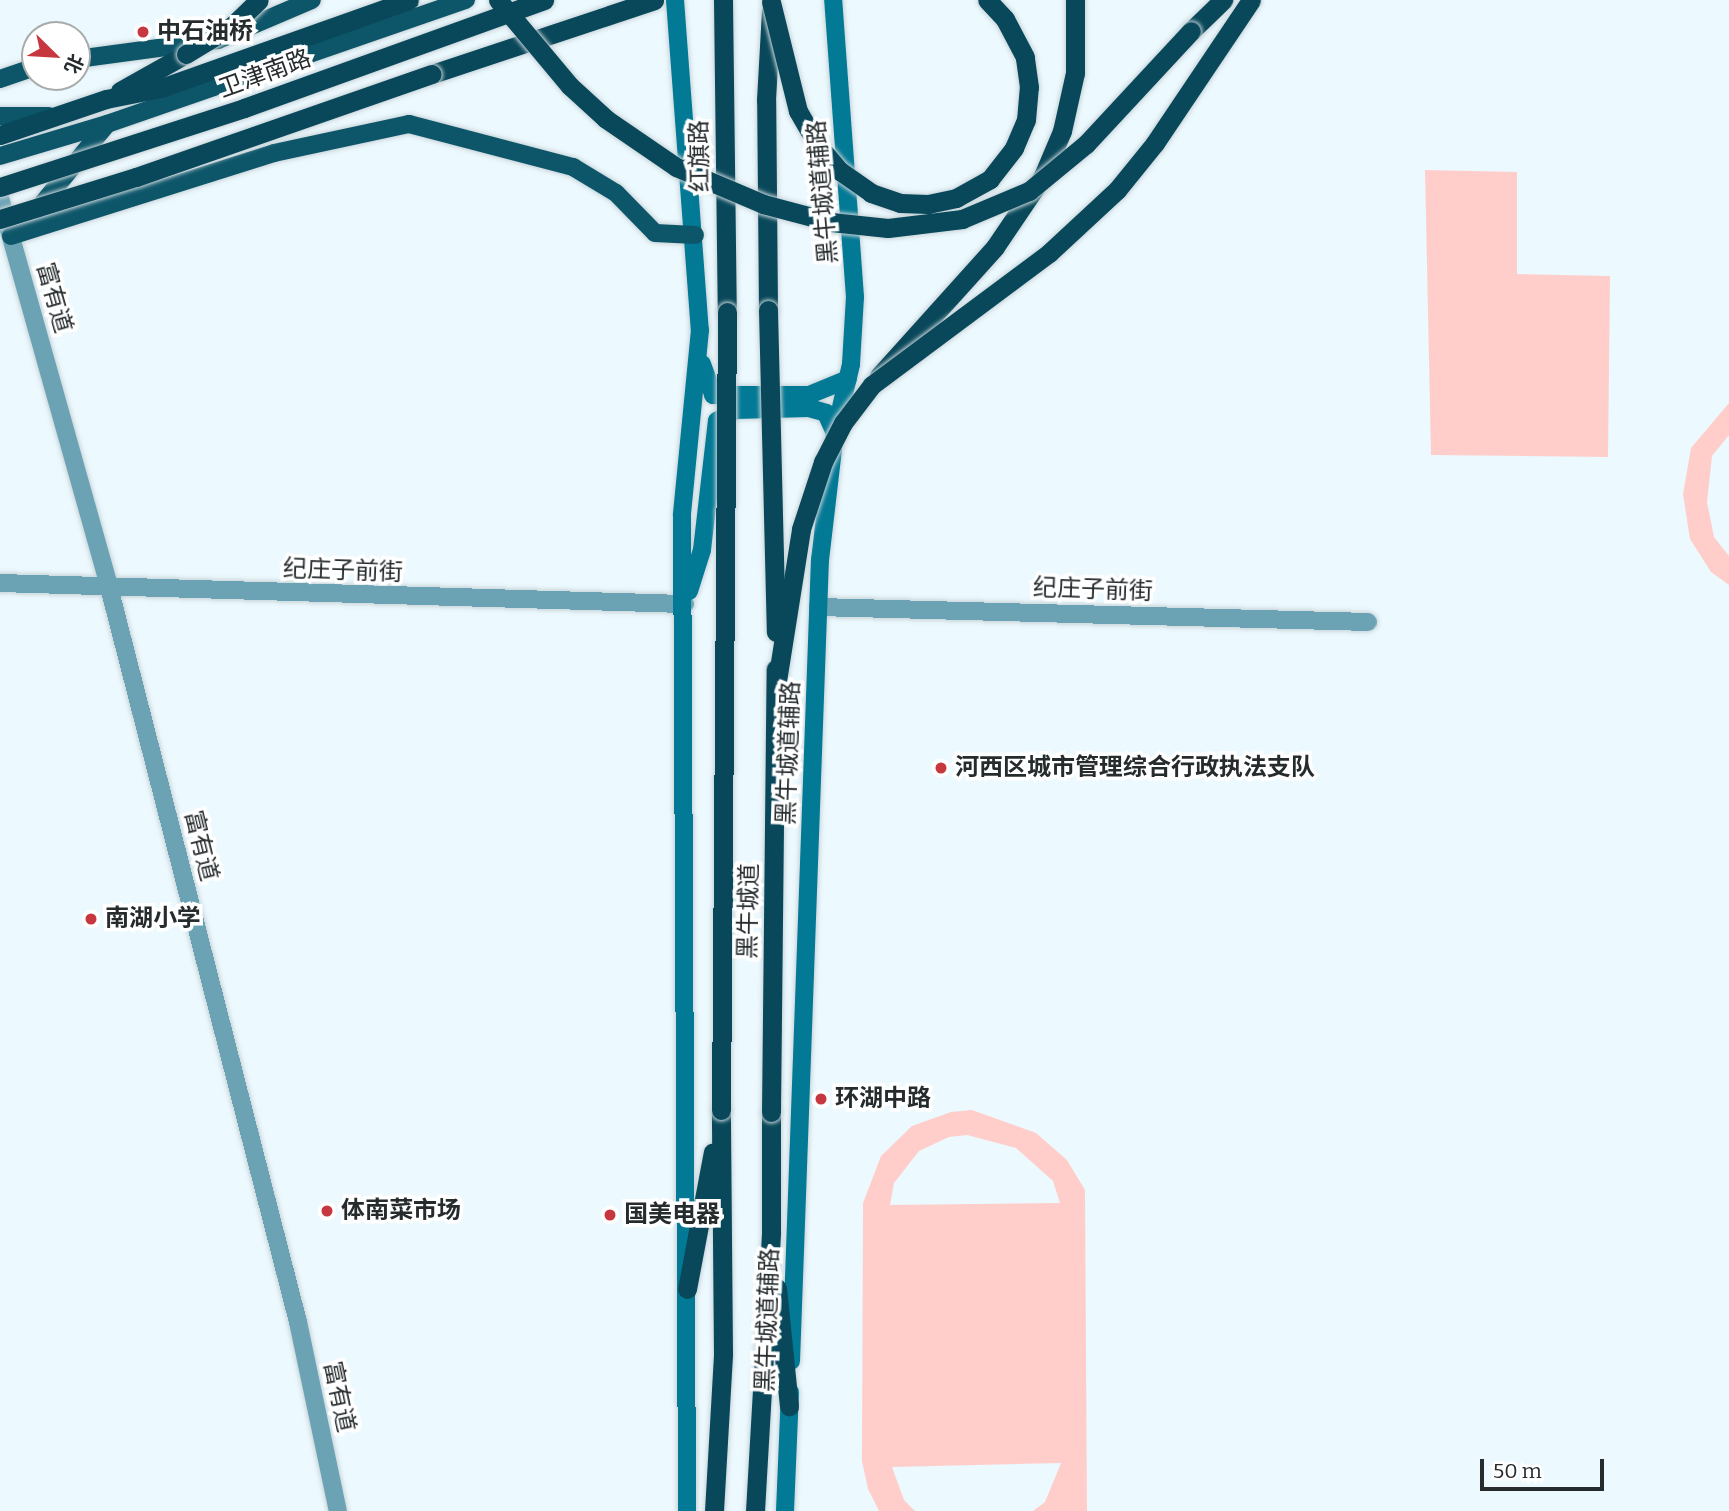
<!DOCTYPE html>
<meta charset="utf-8">
<style>
body{margin:0}
#map{position:relative;width:1729px;height:1511px;overflow:hidden;background:#ecf9fe;font-family:Bitter,"Noto Sans SC",serif}
div>[style]{position:absolute}
.green>*{inset:0;background:#ffcecb}
.roads{filter:drop-shadow(0 0 2px #c8d4d9) drop-shadow(0 0 2px #c8d4d9)}
.minor>*{height:18px;margin:-9px;padding:0 9px;transform-origin:9px;border-radius:9px;background:#6ba3b5}
.secondary>*{height:18px;margin:-9px;padding:0 9px;transform-origin:9px;border-radius:9px;background:#027995}
.primary>*{height:18px;margin:-9px;padding:0 9px;transform-origin:9px;border-radius:9px;background:#0d566a}
.trunk>*{height:19px;margin:-9.5px;padding:0 9.5px;transform-origin:9.5px;border-radius:9.5px;background:#08485a}
.bridges{filter:drop-shadow(0 0 2px #c8d4d9) drop-shadow(0 0 2px #c8d4d9)}
.trunk-bridge>*{height:19px;margin:-9.5px;padding:0 9.5px;transform-origin:9.5px;border-radius:9.5px;background:#08485a}
.dots>*{width:19px;height:19px;translate:-50% -50%;box-sizing:border-box;border:4px solid #fff;border-radius:50%}
span{translate:-50% -50%;white-space:nowrap;text-align:center;line-height:1.15;-webkit-text-stroke:7px #fff;paint-order:stroke}
.poi-label{font-size:24px;color:#262c2e;font-weight:700}
.left{translate:0 -50%;text-align:left}
.street-label{font-size:24px;color:#262c2e}
.north{position:absolute;left:21px;top:21px;width:70px;height:70px;box-sizing:border-box;background:#fff;border:2px solid #a8abab;border-radius:50%;rotate:114deg;font-size:19px;font-weight:700;line-height:28px;text-align:center;color:#262c2e}
.north::after{content:'';display:block;margin:auto;width:24px;height:32px;background:#c7373f;clip-path:polygon(50% 0,100% 100%,50% 72%,0 100%)}
.scale{position:absolute;left:1480px;top:1459px;width:124px;height:32px;box-sizing:border-box;border:4px solid #262c2e;border-top:0;padding-left:9px;font-size:21px;line-height:24px;white-space:nowrap;color:#262c2e;-webkit-text-stroke:5px #fff;paint-order:stroke}
</style>
<div id="map">
<div class="green">
<i style="clip-path:polygon(1425px 170px,1517px 172px,1517px 274px,1610px 276px,1608px 457px,1431px 455px)"></i>
<i style="clip-path:polygon(1729px 403px,1729px 435px,1712px 456px,1707px 502px,1714px 537px,1729px 556px,1729px 585px,1711px 572px,1690px 539px,1683px 494px,1691px 448px)"></i>
<i style="clip-path:polygon(evenodd,972px 1110px,1036px 1133px,1067px 1160px,1085px 1190px,1087px 1511px,1033px 1511px,1045px 1502px,1061px 1463px,892px 1467px,904px 1500px,915px 1511px,879px 1511px,868px 1489px,862px 1461px,863px 1203px,881px 1156px,912px 1126px,951px 1112px,972px 1110px,967px 1135px,1016px 1148px,1053px 1181px,1060px 1203px,890px 1205px,894px 1183px,919px 1151px,949px 1137px,967px 1135px)"></i>
</div>
<div class="roads">
<div class="minor">
<i style="left:0;top:198px;width:404px;rotate:74.3deg"></i>
<i style="left:109px;top:587px;width:759px;rotate:75.58deg"></i>
<i style="left:298px;top:1322px;width:193px;rotate:78.1deg"></i>
<i style="left:0;top:583px;width:685px;rotate:1.76deg"></i>
<i style="left:818px;top:607px;width:550px;rotate:1.56deg"></i>
</div>
<div class="secondary">
<i style="left:675px;top:0;width:331px;rotate:85.7deg"></i>
<i style="left:700px;top:330px;width:186px;rotate:95.6deg"></i>
<i style="left:682px;top:515px;width:996px;rotate:89.71deg"></i>
<i style="left:702px;top:364px;width:33px;rotate:70deg"></i>
<i style="left:713px;top:395px;width:96px"></i>
<i style="left:809px;top:395px;width:42px;rotate:-22.3deg"></i>
<i style="left:689px;top:591px;width:43px;rotate:-72.4deg"></i>
<i style="left:702px;top:550px;width:130px;rotate:-83.4deg"></i>
<i style="left:717px;top:421px;width:21px;rotate:-31deg"></i>
<i style="left:735px;top:410px;width:74px;rotate:-1.5deg"></i>
<i style="left:809px;top:408px;width:18px;rotate:16deg"></i>
<i style="left:826px;top:413px;width:22px;rotate:66deg"></i>
<i style="left:791px;top:1361px;width:802px;rotate:-87.93deg"></i>
<i style="left:820px;top:560px;width:128px;rotate:-83.3deg"></i>
<i style="left:835px;top:433px;width:71px;rotate:-76.9deg"></i>
<i style="left:851px;top:364px;width:67px;rotate:-86.6deg"></i>
<i style="left:855px;top:297px;width:298px;rotate:-94.2deg"></i>
<i style="left:785px;top:1511px;width:119px;rotate:-87.6deg"></i>
</div>
<div class="primary">
<i style="left:77px;top:59px;width:142px;rotate:-7.7deg"></i>
<i style="left:218px;top:40px;width:102px;rotate:-23.1deg"></i>
<i style="left:0;top:79px;width:37px;rotate:-19deg"></i>
<i style="left:0;top:116px;width:49px"></i>
<i style="left:0;top:156px;width:112px;rotate:-16.7deg"></i>
<i style="left:107px;top:124px;width:380px;rotate:-19.1deg"></i>
<i style="left:38px;top:209px;width:109px;rotate:-50.9deg"></i>
<i style="left:11px;top:236px;width:276px;rotate:-17.5deg"></i>
<i style="left:274px;top:153px;width:138px;rotate:-12.1deg"></i>
<i style="left:409px;top:124px;width:170px;rotate:14.7deg"></i>
<i style="left:573px;top:167px;width:50px;rotate:31.2deg"></i>
<i style="left:616px;top:193px;width:56px;rotate:45.7deg"></i>
<i style="left:655px;top:233px;width:40px;rotate:2.9deg"></i>
</div>
<div class="trunk">
<i style="left:723px;top:0;width:312px;rotate:89.3deg"></i>
<i style="left:1191px;top:31px;width:45px;rotate:-44.1deg"></i>
<i style="left:432px;top:74px;width:234px;rotate:-18.4deg"></i>
<i style="left:120px;top:91px;width:76px;rotate:-29.3deg"></i>
<i style="left:0;top:135px;width:112px;rotate:-18.8deg"></i>
<i style="left:106px;top:99px;width:56px;rotate:-11.3deg"></i>
<i style="left:161px;top:88px;width:263px;rotate:-19.5deg"></i>
<i style="left:768px;top:310px;width:210px;rotate:-90.5deg"></i>
<i style="left:766px;top:100px;width:89px;rotate:-86.8deg"></i>
<i style="left:879px;top:376px;width:173px;rotate:-48deg"></i>
<i style="left:995px;top:247px;width:86px;rotate:-55.9deg"></i>
<i style="left:1043px;top:176px;width:49px;rotate:-67.1deg"></i>
<i style="left:1062px;top:131px;width:59px;rotate:-77.4deg"></i>
<i style="left:1075px;top:73px;width:73px;rotate:-90deg"></i>
<i style="left:777px;top:1288px;width:119px;rotate:84.2deg"></i>
<i style="left:687px;top:1289px;width:139px;rotate:-79.3deg"></i>
<i style="left:714px;top:1511px;width:158px;rotate:-86.7deg"></i>
<i style="left:723px;top:1353px;width:243px;rotate:-90.5deg"></i>
<i style="left:755px;top:1511px;width:280px;rotate:-86.7deg"></i>
<i style="left:771px;top:1231px;width:119px;rotate:-90deg"></i>
</div>
</div>
<div class="bridges">
<div class="trunk-bridge">
<i style="left:498px;top:0;width:112px;rotate:50.1deg"></i>
<i style="left:570px;top:86px;width:49px;rotate:42.5deg"></i>
<i style="left:606px;top:119px;width:85px;rotate:34.4deg"></i>
<i style="left:676px;top:167px;width:95px;rotate:23deg"></i>
<i style="left:763px;top:204px;width:70px;rotate:14.8deg"></i>
<i style="left:831px;top:222px;width:57px;rotate:6deg"></i>
<i style="left:888px;top:228px;width:75px;rotate:-6.9deg"></i>
<i style="left:962px;top:219px;width:73px;rotate:-22.7deg"></i>
<i style="left:1029px;top:191px;width:74px;rotate:-39.5deg"></i>
<i style="left:1086px;top:144px;width:154px;rotate:-47.1deg"></i>
<i style="left:771px;top:2px;width:112px;rotate:76.1deg"></i>
<i style="left:798px;top:111px;width:38px;rotate:60deg"></i>
<i style="left:817px;top:144px;width:35px;rotate:50deg"></i>
<i style="left:840px;top:171px;width:38px;rotate:35deg"></i>
<i style="left:871px;top:193px;width:31px;rotate:19deg"></i>
<i style="left:900px;top:203px;width:28px;rotate:2deg"></i>
<i style="left:928px;top:204px;width:29px;rotate:-12deg"></i>
<i style="left:956px;top:198px;width:39px;rotate:-29deg"></i>
<i style="left:990px;top:179px;width:39px;rotate:-52deg"></i>
<i style="left:1014px;top:148px;width:30px;rotate:-67deg"></i>
<i style="left:1026px;top:120px;width:33px;rotate:-85deg"></i>
<i style="left:1029px;top:87px;width:30px;rotate:-98deg"></i>
<i style="left:1025px;top:57px;width:43px;rotate:-117.8deg"></i>
<i style="left:1005px;top:19px;width:26px;rotate:-133deg"></i>
<i style="left:186px;top:54px;width:54px;rotate:-31.3deg"></i>
<i style="left:232px;top:26px;width:37px;rotate:-44deg"></i>
<i style="left:0;top:187px;width:256px;rotate:-17.9deg"></i>
<i style="left:244px;top:108px;width:319px;rotate:-19.8deg"></i>
<i style="left:0;top:219px;width:142px;rotate:-17.2deg"></i>
<i style="left:136px;top:177px;width:313px;rotate:-19.2deg"></i>
<i style="left:768px;top:310px;width:322px;rotate:88.6deg"></i>
<i style="left:777px;top:681px;width:154px;rotate:-81deg"></i>
<i style="left:801px;top:529px;width:71px;rotate:-71.8deg"></i>
<i style="left:823px;top:462px;width:44px;rotate:-62.9deg"></i>
<i style="left:843px;top:423px;width:48px;rotate:-52.7deg"></i>
<i style="left:872px;top:385px;width:221px;rotate:-36.7deg"></i>
<i style="left:1049px;top:253px;width:93px;rotate:-42.8deg"></i>
<i style="left:1117px;top:190px;width:60px;rotate:-51deg"></i>
<i style="left:1155px;top:143px;width:172px;rotate:-56.1deg"></i>
<i style="left:721px;top:1110px;width:798px;rotate:-89.57deg"></i>
<i style="left:771px;top:1112px;width:443px;rotate:-89.4deg"></i>
</div>
</div>
<div class="dots">
<i style="left:143px;top:32px;background:#c7373f"></i>
<i style="left:941px;top:768px;background:#c7373f"></i>
<i style="left:91px;top:919px;background:#c7373f"></i>
<i style="left:821px;top:1099px;background:#c7373f"></i>
<i style="left:327px;top:1211px;background:#c7373f"></i>
<i style="left:610px;top:1215px;background:#c7373f"></i>
</div>
<div class="poi-label">
<span class="left" style="left:157px;top:32px">中石油桥</span>
<span class="left" style="left:955px;top:768px">河西区城市管理综合行政执法支队</span>
<span class="left" style="left:105px;top:919px">南湖小学</span>
<span class="left" style="left:835px;top:1099px">环湖中路</span>
<span class="left" style="left:341px;top:1211px">体南菜市场</span>
<span class="left" style="left:624px;top:1215px">国美电器</span>
</div>
<div class="street-label">
<span style="left:265px;top:74px;rotate:-20deg">卫津南路</span>
<span style="left:700px;top:156px;rotate:-91deg">红旗路</span>
<span style="left:823px;top:192px;rotate:-95deg">黑牛城道辅路</span>
<span style="left:54px;top:298px;rotate:74deg">富有道</span>
<span style="left:343px;top:571px;rotate:2deg">纪庄子前街</span>
<span style="left:1093px;top:590px;rotate:2deg">纪庄子前街</span>
<span style="left:789px;top:753px;rotate:-88deg">黑牛城道辅路</span>
<span style="left:201px;top:846px;rotate:76deg">富有道</span>
<span style="left:749px;top:911px;rotate:-89deg">黑牛城道</span>
<span style="left:768px;top:1320px;rotate:-88deg">黑牛城道辅路</span>
<span style="left:339px;top:1397px;rotate:78deg">富有道</span>
</div>
<div class="north">北</div>
<div class="scale">50 m</div>
</div>
